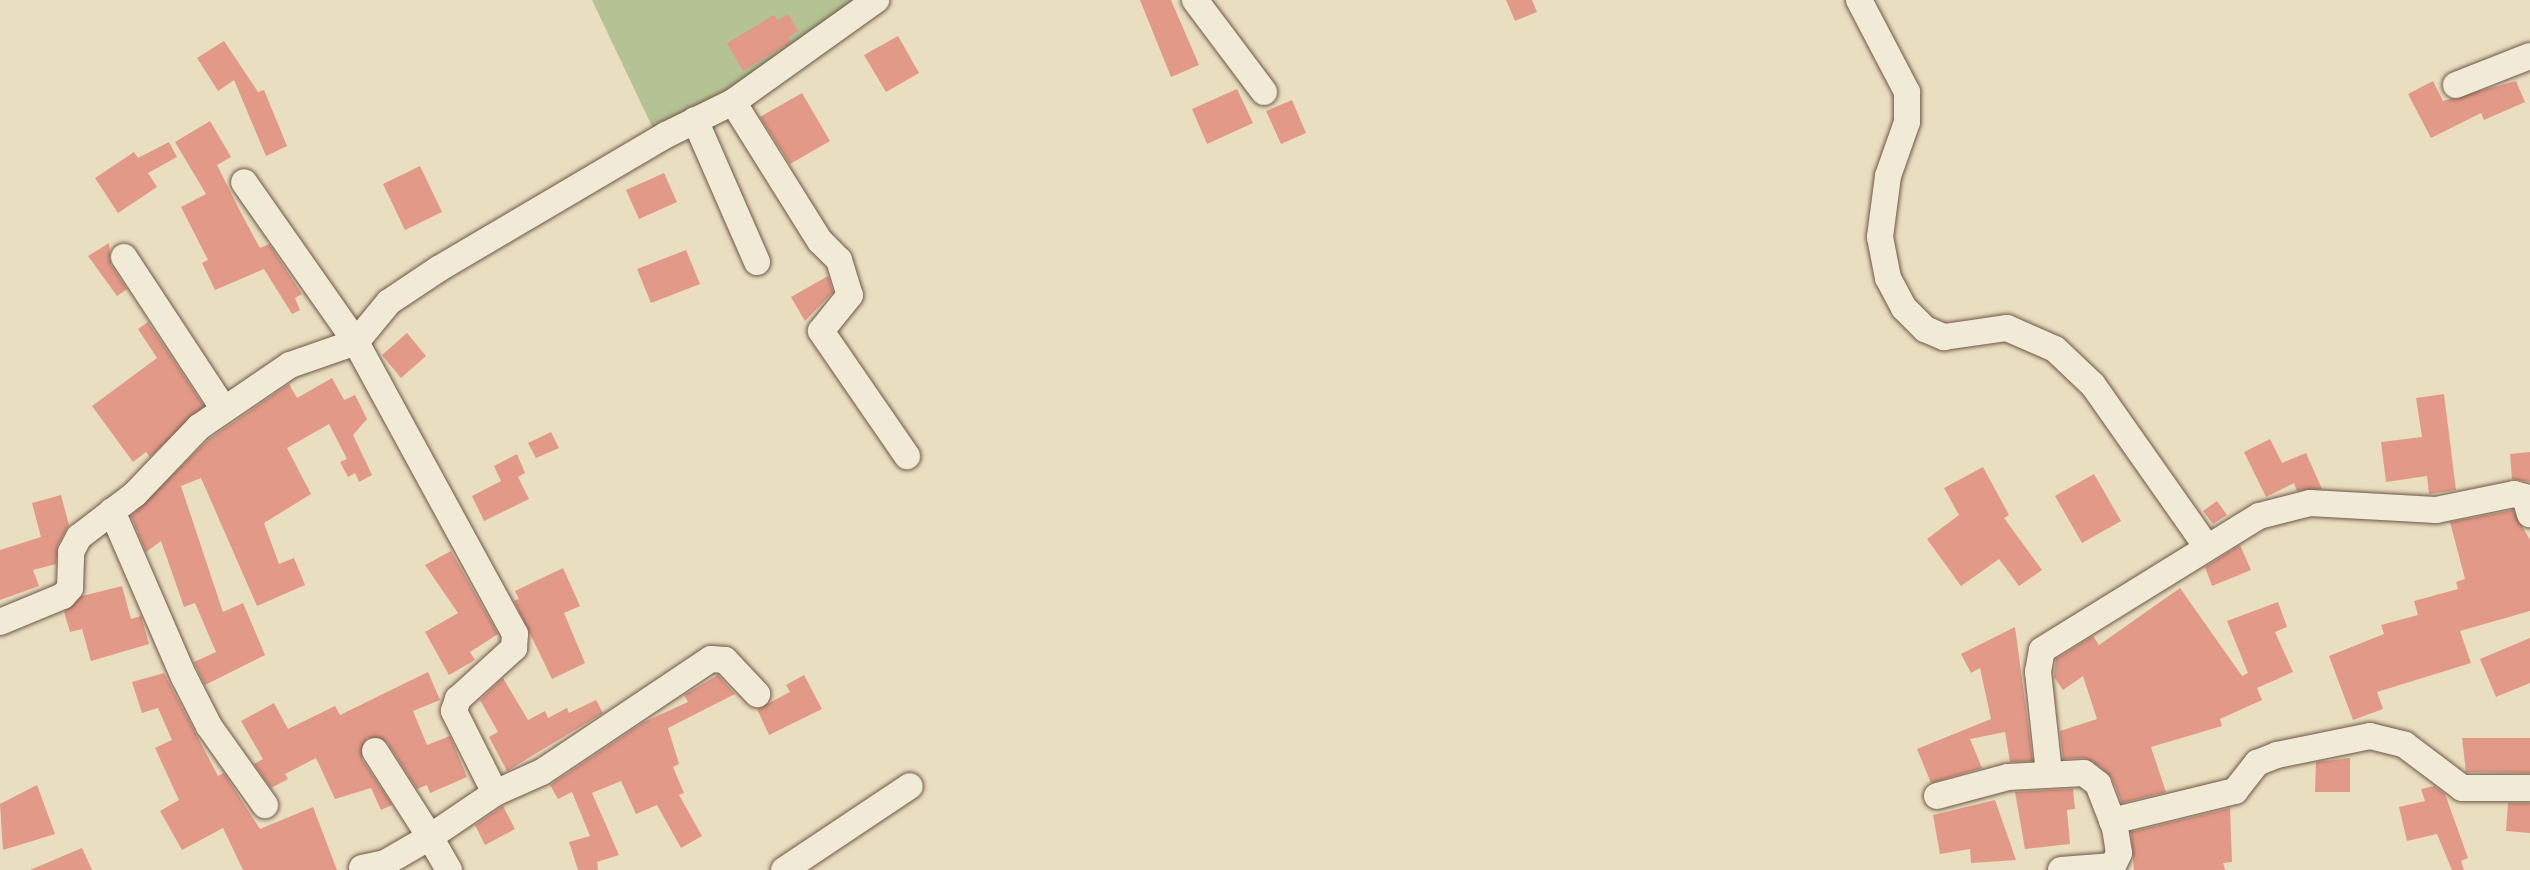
<!DOCTYPE html>
<style>
body{margin:0}
#map{position:relative;width:2530px;height:870px;overflow:hidden;background:#eadec1;font-family:"Libre Bodoni",serif}
div>[style]{position:absolute}
.green>*{inset:0;background:#b5c294}
.building>*{inset:0;background:#e39988}
.roads{filter:drop-shadow(0 0 2px #6e5846) drop-shadow(0 0 2px #6e5846)}
.minor>*{height:26px;margin:-13px;padding:0 13px;transform-origin:13px;border-radius:13px;background:#f1ead7}
span{translate:-50% -50%;white-space:nowrap;text-align:center;line-height:1.15;-webkit-text-stroke:4.5px #f1ead7;paint-order:stroke}
</style>
<div id="map">
<div class="green">
<i style="clip-path:polygon(592px 0,862px 0,658px 139px)"></i>
</div>
<div class="building">
<i style="clip-path:polygon(1140px 0,1171px 0,1199px 65px,1171px 77px)"></i>
<i style="clip-path:polygon(1506px 0,1532px 0,1537px 12px,1515px 21px)"></i>
<i style="clip-path:polygon(788px 14px,798px 31px,788px 37px,791px 42px,743px 71px,727px 43px,774px 15px,778px 20px)"></i>
<i style="clip-path:polygon(898px 36px,919px 73px,886px 92px,864px 55px)"></i>
<i style="clip-path:polygon(224px 41px,258px 92px,264px 90px,287px 146px,266px 156px,234px 80px,218px 91px,197px 58px)"></i>
<i style="clip-path:polygon(2433px 81px,2443px 101px,2516px 81px,2525px 102px,2484px 120px,2481px 113px,2431px 138px,2408px 94px)"></i>
<i style="clip-path:polygon(1237px 89px,1253px 123px,1207px 144px,1192px 109px)"></i>
<i style="clip-path:polygon(802px 93px,830px 141px,790px 164px,760px 117px)"></i>
<i style="clip-path:polygon(1292px 100px,1306px 133px,1281px 144px,1266px 111px)"></i>
<i style="clip-path:polygon(210px 121px,231px 157px,217px 165px,241px 213px,260px 248px,269px 244px,302px 294px,295px 298px,300px 310px,292px 314px,264px 269px,215px 290px,202px 263px,208px 260px,181px 207px,206px 194px,175px 142px)"></i>
<i style="clip-path:polygon(169px 142px,177px 157px,148px 173px,157px 187px,118px 213px,95px 178px,134px 152px,138px 158px)"></i>
<i style="clip-path:polygon(420px 166px,442px 212px,405px 230px,383px 184px)"></i>
<i style="clip-path:polygon(664px 173px,677px 202px,639px 219px,626px 190px)"></i>
<i style="clip-path:polygon(109px 243px,111px 265px,127px 289px,117px 296px,88px 256px)"></i>
<i style="clip-path:polygon(686px 250px,700px 284px,651px 303px,637px 269px)"></i>
<i style="clip-path:polygon(828px 276px,833px 292px,805px 321px,791px 297px)"></i>
<i style="clip-path:polygon(148px 322px,204px 406px,150px 457px,146px 452px,133px 462px,92px 406px,157px 358px,138px 329px)"></i>
<i style="clip-path:polygon(407px 333px,426px 356px,401px 378px,382px 355px)"></i>
<i style="clip-path:polygon(332px 378px,344px 400px,355px 395px,367px 419px,353px 435px,372px 475px,359px 482px,355px 473px,348px 477px,340px 462px,347px 459px,329px 424px,287px 448px,311px 494px,264px 523px,279px 564px,294px 558px,305px 585px,257px 606px,201px 478px,181px 486px,223px 612px,243px 603px,265px 655px,205px 685px,194px 662px,216px 652px,195px 603px,184px 607px,161px 541px,146px 552px,131px 516px,209px 439px,289px 384px,297px 398px)"></i>
<i style="clip-path:polygon(2444px 394px,2456px 490px,2429px 494px,2427px 476px,2386px 482px,2381px 442px,2422px 437px,2416px 398px)"></i>
<i style="clip-path:polygon(551px 432px,559px 448px,536px 458px,528px 443px)"></i>
<i style="clip-path:polygon(2270px 439px,2282px 463px,2306px 453px,2322px 489px,2297px 491px,2294px 483px,2266px 497px,2244px 452px)"></i>
<i style="clip-path:polygon(2530px 452px,2530px 482px,2512px 479px,2510px 454px)"></i>
<i style="clip-path:polygon(517px 454px,525px 473px,518px 477px,529px 499px,484px 521px,472px 496px,501px 481px,494px 466px)"></i>
<i style="clip-path:polygon(1983px 467px,2009px 515px,2004px 518px,2042px 570px,2019px 586px,1999px 559px,1961px 586px,1927px 539px,1959px 515px,1944px 488px)"></i>
<i style="clip-path:polygon(2094px 474px,2121px 521px,2082px 543px,2055px 496px)"></i>
<i style="clip-path:polygon(61px 495px,69px 525px,58px 545px,56px 564px,33px 570px,39px 586px,0 600px,0 550px,41px 537px,32px 503px)"></i>
<i style="clip-path:polygon(2217px 501px,2227px 515px,2213px 524px,2203px 511px)"></i>
<i style="clip-path:polygon(2513px 510px,2530px 540px,2530px 611px,2460px 631px,2471px 663px,2377px 692px,2383px 709px,2353px 720px,2329px 656px,2384px 634px,2381px 625px,2418px 615px,2414px 601px,2458px 589px,2456px 582px,2465px 579px,2450px 522px)"></i>
<i style="clip-path:polygon(2240px 545px,2251px 570px,2212px 586px,2205px 567px)"></i>
<i style="clip-path:polygon(451px 551px,498px 634px,470px 652px,475px 660px,449px 675px,425px 632px,458px 613px,425px 565px)"></i>
<i style="clip-path:polygon(563px 568px,580px 606px,564px 613px,585px 663px,552px 679px,514px 601px,519px 599px,515px 591px)"></i>
<i style="clip-path:polygon(122px 586px,131px 619px,141px 616px,149px 644px,91px 661px,82px 629px,70px 632px,64px 612px,82px 596px)"></i>
<i style="clip-path:polygon(2180px 588px,2242px 676px,2248px 673px,2227px 621px,2278px 602px,2287px 627px,2275px 632px,2293px 672px,2257px 688px,2262px 700px,2220px 719px,2222px 726px,2151px 747px,2166px 792px,2122px 803px,2112px 778px,2099px 766px,2084px 758px,2063px 759px,2060px 731px,2097px 719px,2083px 676px,2063px 690px,2054px 677px,2056px 659px,2093px 636px,2099px 645px)"></i>
<i style="clip-path:polygon(2015px 627px,2033px 761px,2010px 762px,2005px 732px,1970px 739px,1982px 768px,1931px 783px,1917px 749px,1991px 719px,1980px 668px,1971px 673px,1961px 654px)"></i>
<i style="clip-path:polygon(2530px 638px,2530px 683px,2496px 697px,2480px 659px)"></i>
<i style="clip-path:polygon(428px 672px,440px 700px,413px 711px,427px 745px,450px 736px,467px 777px,430px 793px,427px 785px,417px 789px,387px 742px,367px 738px,362px 759px,392px 805px,381px 810px,371px 788px,335px 799px,316px 758px,285px 774px,288px 779px,271px 788px,254px 764px,263px 759px,241px 721px,274px 703px,288px 729px,335px 706px,340px 715px)"></i>
<i style="clip-path:polygon(164px 673px,218px 776px,224px 773px,260px 829px,313px 807px,337px 870px,243px 870px,223px 828px,182px 850px,160px 811px,179px 800px,155px 748px,172px 740px,158px 708px,142px 713px,132px 682px)"></i>
<i style="clip-path:polygon(718px 675px,735px 694px,668px 728px,679px 764px,673px 767px,684px 793px,679px 795px,702px 836px,681px 848px,657px 805px,636px 814px,621px 781px,592px 793px,619px 855px,597px 862px,598px 870px,578px 870px,569px 842px,590px 836px,572px 792px,558px 799px,550px 785px,644px 722px,688px 702px,684px 695px)"></i>
<i style="clip-path:polygon(804px 675px,822px 709px,769px 735px,757px 709px,790px 692px,786px 685px)"></i>
<i style="clip-path:polygon(503px 678px,528px 720px,545px 711px,548px 718px,567px 708px,569px 713px,596px 700px,603px 713px,507px 771px,489px 737px,498px 732px,480px 700px)"></i>
<i style="clip-path:polygon(2462px 738px,2530px 738px,2530px 773px,2466px 772px)"></i>
<i style="clip-path:polygon(2350px 758px,2350px 792px,2315px 792px,2316px 762px)"></i>
<i style="clip-path:polygon(37px 785px,55px 834px,3px 850px,0 804px)"></i>
<i style="clip-path:polygon(2434px 786px,2445px 794px,2468px 858px,2461px 861px,2464px 870px,2452px 870px,2437px 834px,2407px 841px,2399px 807px,2425px 801px,2421px 789px)"></i>
<i style="clip-path:polygon(2073px 789px,2075px 809px,2067px 810px,2070px 844px,2025px 849px,2015px 792px)"></i>
<i style="clip-path:polygon(1995px 800px,2016px 860px,1971px 863px,1970px 849px,1940px 854px,1933px 815px)"></i>
<i style="clip-path:polygon(2508px 803px,2530px 803px,2530px 833px,2506px 831px)"></i>
<i style="clip-path:polygon(503px 806px,515px 829px,485px 845px,475px 825px)"></i>
<i style="clip-path:polygon(2230px 808px,2232px 862px,2223px 863px,2225px 870px,2134px 870px,2131px 832px)"></i>
<i style="clip-path:polygon(82px 848px,92px 870px,30px 870px)"></i>
</div>
<div class="roads">
<div class="minor">
<i style="left:1195px;top:0;width:115px;rotate:53.1deg"></i>
<i style="left:1859px;top:0;width:104px;rotate:62.4deg"></i>
<i style="left:1907px;top:92px;width:30px;rotate:90deg"></i>
<i style="left:1907px;top:122px;width:57px;rotate:109.4deg"></i>
<i style="left:1888px;top:176px;width:62px;rotate:97.5deg"></i>
<i style="left:1880px;top:237px;width:42px;rotate:79deg"></i>
<i style="left:1888px;top:278px;width:34px;rotate:62deg"></i>
<i style="left:1904px;top:308px;width:30px;rotate:45deg"></i>
<i style="left:1925px;top:329px;width:21px;rotate:23deg"></i>
<i style="left:1944px;top:337px;width:64px;rotate:-8.1deg"></i>
<i style="left:2007px;top:328px;width:52px;rotate:23.6deg"></i>
<i style="left:2055px;top:349px;width:52px;rotate:43.5deg"></i>
<i style="left:2093px;top:385px;width:198px;rotate:54.9deg"></i>
<i style="left:2456px;top:85px;width:79px;rotate:-21.4deg"></i>
<i style="left:733px;top:102px;width:164px;rotate:58deg"></i>
<i style="left:820px;top:241px;width:27px;rotate:45deg"></i>
<i style="left:839px;top:260px;width:37px;rotate:73deg"></i>
<i style="left:850px;top:295px;width:46px;rotate:128.9deg"></i>
<i style="left:821px;top:331px;width:152px;rotate:55.5deg"></i>
<i style="left:695px;top:120px;width:155px;rotate:66.4deg"></i>
<i style="left:124px;top:257px;width:181px;rotate:56.7deg"></i>
<i style="left:112px;top:511px;width:181px;rotate:66.6deg"></i>
<i style="left:184px;top:677px;width:55px;rotate:63deg"></i>
<i style="left:209px;top:726px;width:97px;rotate:54.7deg"></i>
<i style="left:0;top:622px;width:68px;rotate:-22.4deg"></i>
<i style="left:63px;top:596px;width:11px;rotate:-49deg"></i>
<i style="left:70px;top:588px;width:36px;rotate:-88deg"></i>
<i style="left:71px;top:552px;width:17px;rotate:-62deg"></i>
<i style="left:79px;top:537px;width:71px;rotate:-37.5deg"></i>
<i style="left:135px;top:494px;width:93px;rotate:-46.3deg"></i>
<i style="left:199px;top:427px;width:110px;rotate:-34.3deg"></i>
<i style="left:290px;top:365px;width:70px;rotate:-19.2deg"></i>
<i style="left:356px;top:342px;width:195px;rotate:-125deg"></i>
<i style="left:2049px;top:773px;width:102px;rotate:-96.2deg"></i>
<i style="left:2038px;top:672px;width:22px;rotate:-80deg"></i>
<i style="left:2042px;top:650px;width:255px;rotate:-31.7deg"></i>
<i style="left:2259px;top:516px;width:53px;rotate:-14.3deg"></i>
<i style="left:2310px;top:503px;width:126px;rotate:3.2deg"></i>
<i style="left:2436px;top:510px;width:80px;rotate:-11.6deg"></i>
<i style="left:2514px;top:494px;width:11px;rotate:15deg"></i>
<i style="left:2525px;top:497px;width:18px;rotate:74deg"></i>
<i style="left:495px;top:793px;width:51px;rotate:-24.1deg"></i>
<i style="left:542px;top:772px;width:203px;rotate:-33.8deg"></i>
<i style="left:711px;top:659px;width:14px;rotate:4deg"></i>
<i style="left:725px;top:660px;width:47px;rotate:46.7deg"></i>
<i style="left:1937px;top:796px;width:73px;rotate:-15deg"></i>
<i style="left:2008px;top:777px;width:76px;rotate:-3deg"></i>
<i style="left:2084px;top:773px;width:18px;rotate:38deg"></i>
<i style="left:2098px;top:784px;width:47px;rotate:68.9deg"></i>
<i style="left:2115px;top:828px;width:25px;rotate:81deg"></i>
<i style="left:2119px;top:853px;width:19px;rotate:115deg"></i>
<i style="left:2112px;top:821px;width:127px;rotate:-13.7deg"></i>
<i style="left:2235px;top:791px;width:36px;rotate:-52deg"></i>
<i style="left:2257px;top:763px;width:22px;rotate:-22deg"></i>
<i style="left:2277px;top:755px;width:95px;rotate:-11.5deg"></i>
<i style="left:2370px;top:736px;width:36px;rotate:14deg"></i>
<i style="left:2405px;top:745px;width:71px;rotate:37deg"></i>
<i style="left:2462px;top:788px;width:68px"></i>
<i style="left:362px;top:868px;width:24px;rotate:-12deg"></i>
<i style="left:385px;top:863px;width:52px;rotate:-30deg"></i>
<i style="left:430px;top:837px;width:102px;rotate:-122.6deg"></i>
<i style="left:449px;top:870px;width:38px;rotate:-120deg"></i>
<i style="left:430px;top:837px;width:78px;rotate:-34.1deg"></i>
<i style="left:495px;top:793px;width:92px;rotate:-116.6deg"></i>
<i style="left:454px;top:711px;width:13px;rotate:-72deg"></i>
<i style="left:458px;top:699px;width:76px;rotate:-42.3deg"></i>
<i style="left:514px;top:648px;width:14px;rotate:-86deg"></i>
<i style="left:515px;top:634px;width:332px;rotate:-118.6deg"></i>
<i style="left:356px;top:342px;width:52px;rotate:-50.5deg"></i>
<i style="left:389px;top:302px;width:61px;rotate:-33.7deg"></i>
<i style="left:440px;top:268px;width:262px;rotate:-30.5deg"></i>
<i style="left:666px;top:135px;width:75px;rotate:-26.2deg"></i>
<i style="left:733px;top:102px;width:176px;rotate:-35.5deg"></i>
<i style="left:784px;top:870px;width:151px;rotate:-33.7deg"></i>
<i style="left:2061px;top:870px;width:52px;rotate:-4.4deg"></i>
</div>
</div>
</div>
